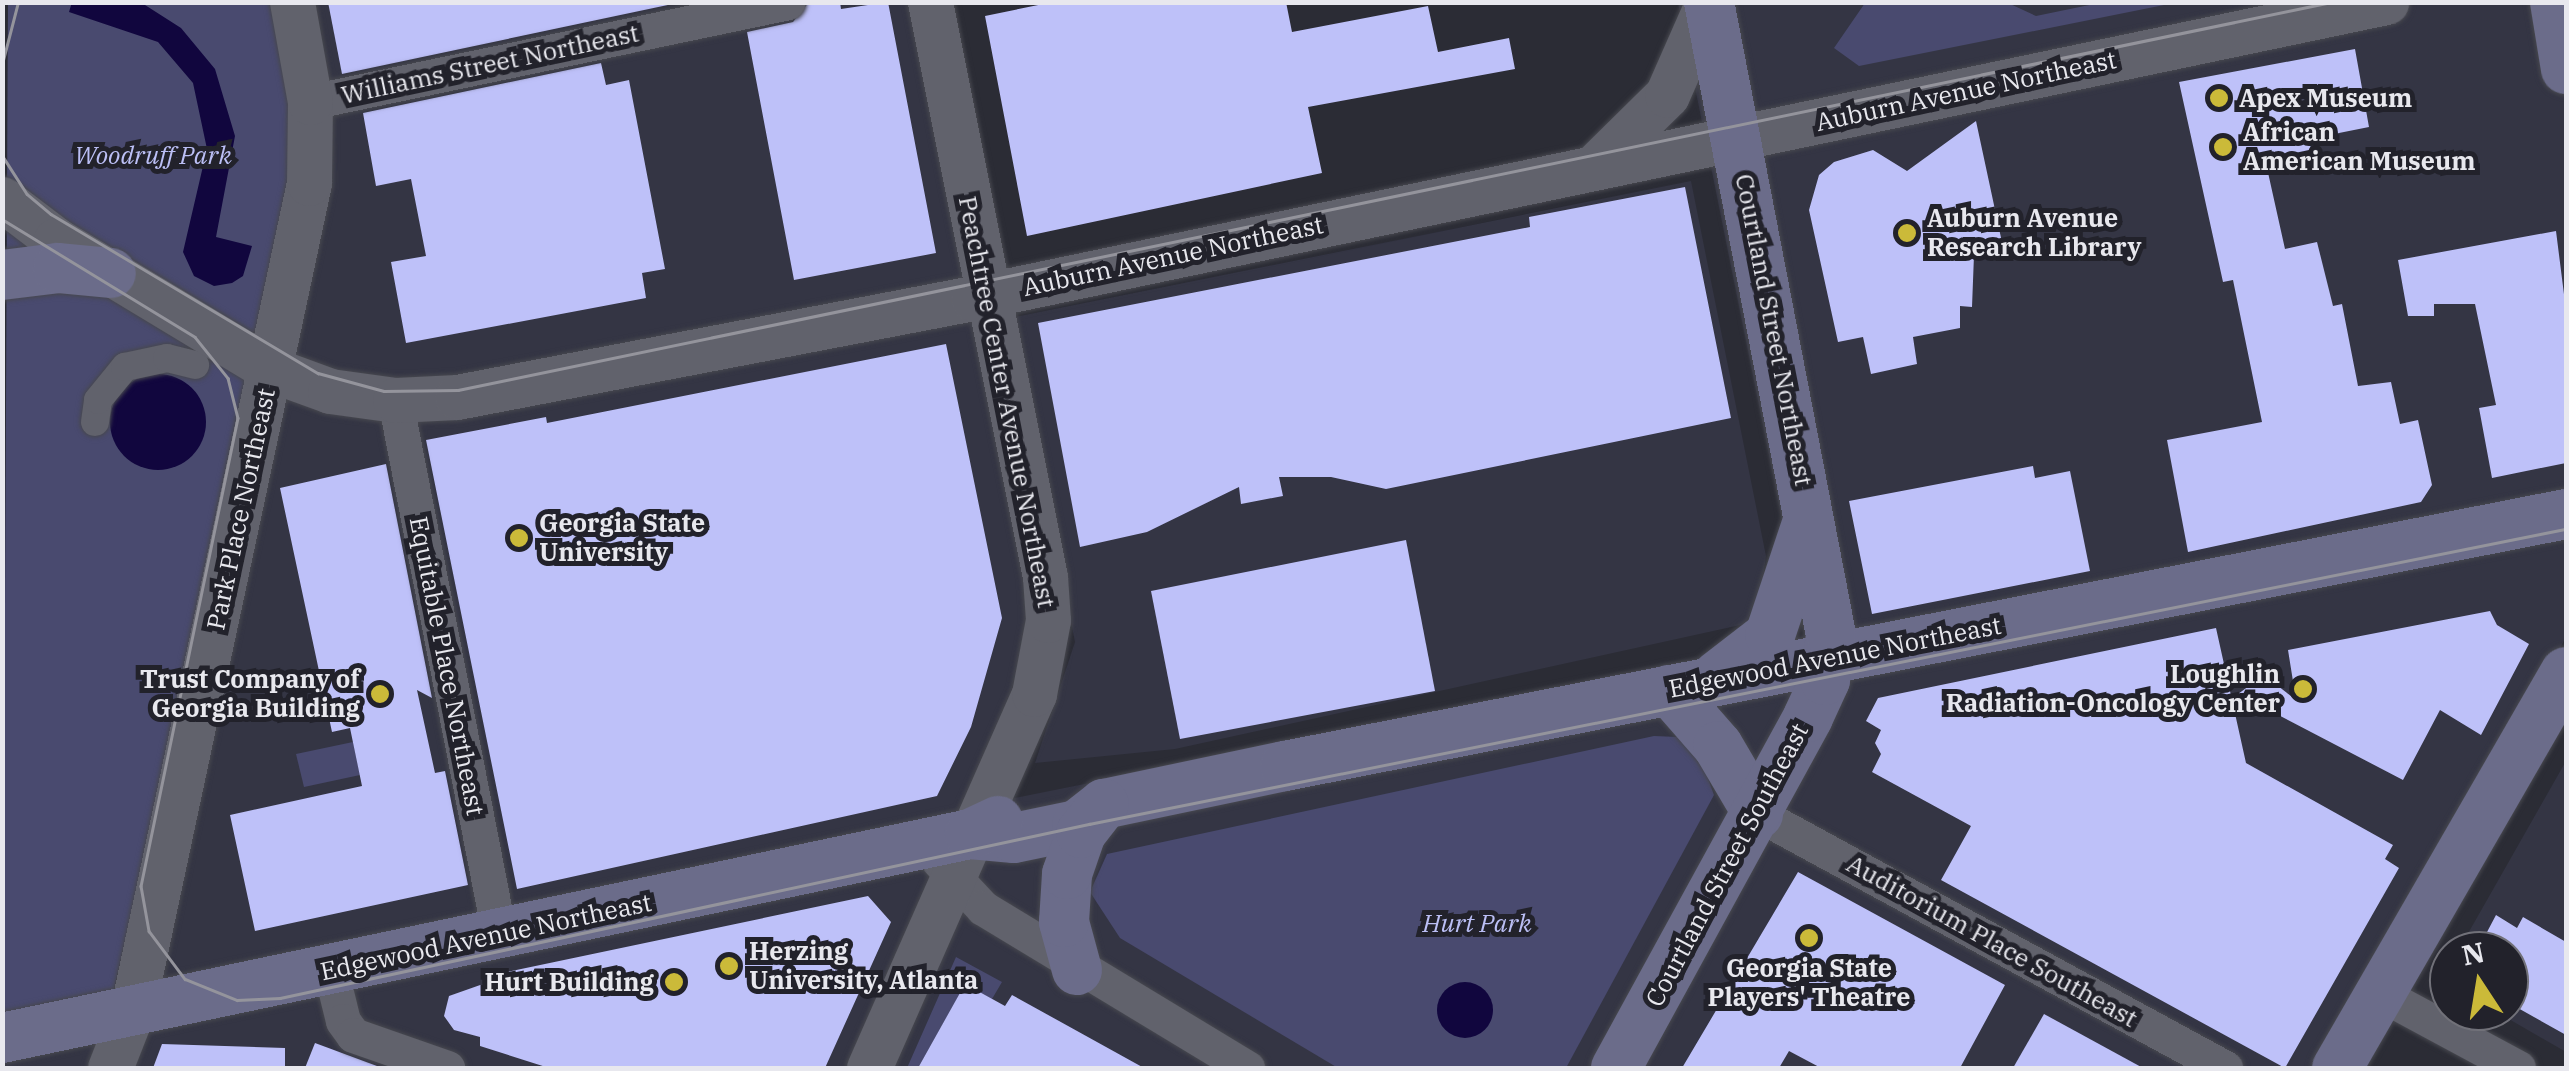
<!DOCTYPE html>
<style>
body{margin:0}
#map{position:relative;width:2569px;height:1071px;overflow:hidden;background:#2b2c35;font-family:"IBM Plex Serif",serif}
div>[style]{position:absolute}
.built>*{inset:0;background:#343544}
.green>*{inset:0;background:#494a6f}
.water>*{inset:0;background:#11063e}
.round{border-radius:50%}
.building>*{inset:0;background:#bec1f9}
.roads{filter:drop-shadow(0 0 2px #47484f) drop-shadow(0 0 2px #47484f)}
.pedestrian>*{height:28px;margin:-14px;padding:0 14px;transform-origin:14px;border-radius:14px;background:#61626c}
.minor>*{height:35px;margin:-17.5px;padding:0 17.5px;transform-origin:17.5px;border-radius:17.5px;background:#61626c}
.tertiary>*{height:45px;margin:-22.5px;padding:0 22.5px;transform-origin:22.5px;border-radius:22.5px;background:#61626c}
.secondary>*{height:50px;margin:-25px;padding:0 25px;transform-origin:25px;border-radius:25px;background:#6b6c8a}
.tram>*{height:2.5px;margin:-1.25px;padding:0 1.25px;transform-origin:1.25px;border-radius:1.25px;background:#94949c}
.dots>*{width:28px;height:28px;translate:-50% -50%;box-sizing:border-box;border:5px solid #22222b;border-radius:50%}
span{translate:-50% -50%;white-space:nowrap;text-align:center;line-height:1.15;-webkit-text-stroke:10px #22222b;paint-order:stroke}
.street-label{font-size:25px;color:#e8e8ee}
.poi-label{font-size:25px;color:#e8e8ee;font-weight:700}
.left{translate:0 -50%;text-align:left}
.right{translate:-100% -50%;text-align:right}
.park-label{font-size:25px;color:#bbbff5;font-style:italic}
.frame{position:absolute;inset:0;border:5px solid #e8e8ee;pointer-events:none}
.north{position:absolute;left:2429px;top:931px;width:100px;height:100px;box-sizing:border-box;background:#22222b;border:2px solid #717179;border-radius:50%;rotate:348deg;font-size:28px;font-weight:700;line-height:40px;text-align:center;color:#e8e8ee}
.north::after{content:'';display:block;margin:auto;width:35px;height:45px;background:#cbba39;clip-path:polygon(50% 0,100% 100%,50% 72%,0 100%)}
</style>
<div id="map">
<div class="built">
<i style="clip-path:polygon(8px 3px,934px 3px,1044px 586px,975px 806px,1806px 639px,1678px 3px,2550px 3px,2566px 77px,2566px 637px,2340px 1068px,3px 1068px)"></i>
<i style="clip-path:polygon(1691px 181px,1766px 556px,1761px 593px,1745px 624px,1175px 749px,1035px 763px,1075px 642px,1010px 318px)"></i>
<i style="clip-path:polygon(2566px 761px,2566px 1052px,2495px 1011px,2509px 1011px,2509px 951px,2458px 951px)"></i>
</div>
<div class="green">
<i style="clip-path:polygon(8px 3px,299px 3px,307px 156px,112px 997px,3px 1014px)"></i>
<i style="clip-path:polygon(1865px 3px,2008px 3px,2036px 16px,2099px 3px,2174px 3px,1859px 66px,1834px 48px)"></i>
<i style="clip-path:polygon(1654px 736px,1678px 737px,1701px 759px,1714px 795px,1566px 1068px,1338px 1068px,1120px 938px,1090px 892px,1107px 854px)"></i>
<i style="clip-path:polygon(353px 742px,360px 775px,304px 787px,296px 754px)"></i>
<i style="clip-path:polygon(956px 957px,1002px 982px,992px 999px,965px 985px,918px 1068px,907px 1068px)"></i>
</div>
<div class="water">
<i style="clip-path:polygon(72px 2px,145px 5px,181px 28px,215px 69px,235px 136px,216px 237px,252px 246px,243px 276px,232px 283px,214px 286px,194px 276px,183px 252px,207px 149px,193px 83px,158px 42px,69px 12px)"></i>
<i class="round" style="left:110px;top:374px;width:96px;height:96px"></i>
<i class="round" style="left:1437px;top:982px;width:56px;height:56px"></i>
</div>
<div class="building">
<i style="clip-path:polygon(328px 2px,682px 2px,342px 74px)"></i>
<i style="clip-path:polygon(809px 2px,840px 2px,841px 9px,888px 2px,936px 253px,794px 280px,747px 32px,793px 22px)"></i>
<i style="clip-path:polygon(1053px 2px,1286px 2px,1292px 32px,1428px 6px,1438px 52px,1509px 38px,1515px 69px,1308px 107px,1322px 173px,1027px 236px,985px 16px)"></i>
<i style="clip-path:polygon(2355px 49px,2369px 127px,2309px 139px,2313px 159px,2267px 168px,2285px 249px,2317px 242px,2333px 306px,2342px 304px,2358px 386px,2391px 382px,2400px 424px,2418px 420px,2432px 485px,2421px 502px,2188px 552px,2167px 440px,2262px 422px,2233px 280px,2223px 282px,2179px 82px)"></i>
<i style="clip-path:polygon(601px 63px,606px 85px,629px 80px,665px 269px,642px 273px,646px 298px,406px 343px,391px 262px,426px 256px,411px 179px,376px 186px,363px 113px)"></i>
<i style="clip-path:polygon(1976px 121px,2006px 261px,1974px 255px,1972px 307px,1960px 306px,1960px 328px,1913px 337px,1917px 364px,1871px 374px,1863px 337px,1838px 342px,1809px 210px,1819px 175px,1834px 162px,1873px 150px,1907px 171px)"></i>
<i style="clip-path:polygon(1685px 187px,1731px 418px,1386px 489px,1331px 477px,1279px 477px,1283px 496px,1241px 504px,1239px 487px,1147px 532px,1080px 547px,1038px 323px,1530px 227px,1529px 217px)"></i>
<i style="clip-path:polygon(2556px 231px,2566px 310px,2566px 463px,2492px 478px,2479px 408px,2496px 405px,2475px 304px,2434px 304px,2434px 316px,2408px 316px,2398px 260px)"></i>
<i style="clip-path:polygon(946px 344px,1002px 618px,971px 727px,937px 796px,517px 889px,426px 440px,546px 417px,547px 423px)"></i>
<i style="clip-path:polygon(386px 464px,432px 698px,417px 690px,435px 773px,445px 771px,468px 885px,255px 931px,230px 815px,362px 786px,350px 728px,332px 732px,280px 488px)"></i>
<i style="clip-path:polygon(2033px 466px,2035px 478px,2070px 471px,2090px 571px,1872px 614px,1849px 501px)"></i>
<i style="clip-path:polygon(1406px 540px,1435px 691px,1180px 739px,1151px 591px)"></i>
<i style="clip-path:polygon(2490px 611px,2497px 625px,2529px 644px,2481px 735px,2440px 710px,2403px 780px,2238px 694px,2264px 675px,2296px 700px,2288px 650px)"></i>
<i style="clip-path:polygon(2216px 628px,2246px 763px,2393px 845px,2385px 859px,2399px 868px,2285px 1068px,1941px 880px,1971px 826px,1872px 772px,1881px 754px,1875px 743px,1881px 730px,1866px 721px,1878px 698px)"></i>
<i style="clip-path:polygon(1798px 872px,2005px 985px,1960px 1068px,1821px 1068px,1789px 1051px,1779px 1068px,1682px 1068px)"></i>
<i style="clip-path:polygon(868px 896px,891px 922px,825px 1068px,549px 1068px,480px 1046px,480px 1037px,454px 1030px,444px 1016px,449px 996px,483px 984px,483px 977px)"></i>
<i style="clip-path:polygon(2496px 915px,2517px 928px,2523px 917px,2566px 942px,2566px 1035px,2509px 1003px,2509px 951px,2477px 951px)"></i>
<i style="clip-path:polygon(965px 984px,1005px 1006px,1012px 995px,1144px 1068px,918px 1068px)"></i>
<i style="clip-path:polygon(2044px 1014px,2143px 1068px,2013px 1068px)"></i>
<i style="clip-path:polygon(315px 1043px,377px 1066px,377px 1068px,305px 1068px)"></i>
<i style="clip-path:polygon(162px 1044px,285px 1048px,285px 1068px,153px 1068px)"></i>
</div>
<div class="roads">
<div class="pedestrian">
<i style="left:95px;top:422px;width:22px;rotate:-82deg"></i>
<i style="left:98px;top:400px;width:43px;rotate:-50.7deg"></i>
<i style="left:125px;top:367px;width:43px;rotate:-12.1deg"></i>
<i style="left:167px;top:358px;width:29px;rotate:14deg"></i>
</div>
<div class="minor">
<i style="left:310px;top:102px;width:488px;rotate:-11.8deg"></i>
<i style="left:395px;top:400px;width:543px;rotate:78.96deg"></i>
<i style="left:1758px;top:814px;width:532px;rotate:28.54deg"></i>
<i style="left:939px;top:861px;width:64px;rotate:46.9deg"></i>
<i style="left:983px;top:908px;width:309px;rotate:31.2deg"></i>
<i style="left:331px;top:972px;width:50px;rotate:76.2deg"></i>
<i style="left:343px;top:1021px;width:17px;rotate:54deg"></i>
<i style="left:353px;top:1035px;width:100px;rotate:19.3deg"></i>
<i style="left:2379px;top:993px;width:158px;rotate:28.3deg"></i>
</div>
<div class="tertiary">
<i style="left:1597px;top:164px;width:98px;rotate:-44.6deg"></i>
<i style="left:1667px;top:95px;width:102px;rotate:-66.2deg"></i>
<i style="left:2px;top:199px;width:68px;rotate:37.2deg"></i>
<i style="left:56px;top:240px;width:250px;rotate:31.1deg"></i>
<i style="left:270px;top:369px;width:64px;rotate:20.1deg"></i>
<i style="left:330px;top:391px;width:66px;rotate:7.9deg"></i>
<i style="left:395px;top:400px;width:62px;rotate:-2.8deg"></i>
<i style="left:457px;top:397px;width:525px;rotate:-10.86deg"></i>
<i style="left:973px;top:298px;width:1444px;rotate:-11.83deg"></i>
<i style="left:110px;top:1068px;width:60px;rotate:-68.6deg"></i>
<i style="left:132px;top:1012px;width:848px;rotate:-77.95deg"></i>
<i style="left:309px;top:183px;width:81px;rotate:-89.3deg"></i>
<i style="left:310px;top:102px;width:102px;rotate:-100.2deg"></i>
<i style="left:869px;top:1068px;width:409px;rotate:-66.2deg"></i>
<i style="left:1034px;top:694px;width:75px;rotate:-79.3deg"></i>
<i style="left:1048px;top:620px;width:43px;rotate:-94deg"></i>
<i style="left:1045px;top:577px;width:586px;rotate:-101.31deg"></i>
</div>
<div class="secondary">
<i style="left:2555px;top:2px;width:68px;rotate:80.7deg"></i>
<i style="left:2px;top:275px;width:56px;rotate:-7.1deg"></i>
<i style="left:58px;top:268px;width:53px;rotate:5.4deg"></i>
<i style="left:1717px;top:676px;width:67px;rotate:-37.7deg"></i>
<i style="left:1770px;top:635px;width:117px;rotate:-71.6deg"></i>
<i style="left:1669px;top:690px;width:74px;rotate:48.8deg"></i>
<i style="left:1718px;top:746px;width:79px;rotate:59.5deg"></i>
<i style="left:970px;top:834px;width:44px;rotate:5.2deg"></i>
<i style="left:1014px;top:838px;width:64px;rotate:-11.7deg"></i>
<i style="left:1077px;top:825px;width:34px;rotate:-38deg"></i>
<i style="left:1104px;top:804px;width:185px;rotate:-11.9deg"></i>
<i style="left:1285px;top:766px;width:1306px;rotate:-11.13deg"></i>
<i style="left:1077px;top:970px;width:50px;rotate:-105.2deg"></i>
<i style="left:1064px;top:922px;width:48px;rotate:-86.4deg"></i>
<i style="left:1067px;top:874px;width:43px;rotate:-71.1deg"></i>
<i style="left:1081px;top:833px;width:37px;rotate:-52deg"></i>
<i style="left:2px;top:1038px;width:989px;rotate:-11.9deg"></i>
<i style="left:970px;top:834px;width:31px;rotate:-25deg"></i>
<i style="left:1616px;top:1068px;width:400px;rotate:-61.3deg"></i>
<i style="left:1808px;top:717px;width:41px;rotate:-65.3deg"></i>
<i style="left:1825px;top:680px;width:45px;rotate:-82.4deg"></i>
<i style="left:1831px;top:635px;width:645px;rotate:-100.91deg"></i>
<i style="left:2337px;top:1068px;width:457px;rotate:-60deg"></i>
</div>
</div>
<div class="tram">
<i style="left:2px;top:64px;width:64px;rotate:-75.5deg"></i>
<i style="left:2px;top:155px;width:46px;rotate:57.3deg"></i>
<i style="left:27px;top:194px;width:31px;rotate:40deg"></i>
<i style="left:51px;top:214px;width:311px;rotate:30.8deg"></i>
<i style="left:318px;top:373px;width:68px;rotate:15.3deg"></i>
<i style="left:384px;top:391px;width:74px;rotate:-0.8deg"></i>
<i style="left:458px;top:390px;width:1914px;rotate:-11.7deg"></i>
<i style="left:2px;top:219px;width:226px;rotate:31.4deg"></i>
<i style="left:195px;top:337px;width:53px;rotate:51.2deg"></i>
<i style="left:228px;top:378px;width:41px;rotate:76deg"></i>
<i style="left:238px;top:418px;width:478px;rotate:101.7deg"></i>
<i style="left:141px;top:886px;width:46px;rotate:79.9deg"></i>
<i style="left:149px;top:931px;width:60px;rotate:53.1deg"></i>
<i style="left:185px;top:979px;width:56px;rotate:22deg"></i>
<i style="left:237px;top:1000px;width:43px;rotate:-2.7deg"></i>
<i style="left:280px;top:998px;width:828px;rotate:-12.14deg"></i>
<i style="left:1089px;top:824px;width:1506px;rotate:-11.3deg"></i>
</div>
<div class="dots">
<i style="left:2219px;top:98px;background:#cbba39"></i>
<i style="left:2223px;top:147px;background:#cbba39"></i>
<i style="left:1907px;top:233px;background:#cbba39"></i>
<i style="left:519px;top:538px;background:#cbba39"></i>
<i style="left:2303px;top:689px;background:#cbba39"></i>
<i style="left:380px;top:694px;background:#cbba39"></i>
<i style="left:1809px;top:938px;background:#cbba39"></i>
<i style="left:729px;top:966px;background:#cbba39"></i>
<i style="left:674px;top:982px;background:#cbba39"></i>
</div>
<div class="street-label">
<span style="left:490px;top:64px;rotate:-12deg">Williams Street Northeast</span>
<span style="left:1966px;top:91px;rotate:-12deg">Auburn Avenue Northeast</span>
<span style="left:1173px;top:256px;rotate:-12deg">Auburn Avenue Northeast</span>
<span style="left:1774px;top:330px;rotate:79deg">Courtland Street Northeast</span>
<span style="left:1007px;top:402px;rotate:79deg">Peachtree Center Avenue Northeast</span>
<span style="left:241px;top:509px;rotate:-78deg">Park Place Northeast</span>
<span style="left:1835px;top:657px;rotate:-11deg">Edgewood Avenue Northeast</span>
<span style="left:447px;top:666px;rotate:79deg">Equitable Place Northeast</span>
<span style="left:1727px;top:865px;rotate:-62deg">Courtland Street Southeast</span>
<span style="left:486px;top:937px;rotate:-12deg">Edgewood Avenue Northeast</span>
<span style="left:1992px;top:941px;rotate:29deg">Auditorium Place Southeast</span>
</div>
<div class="poi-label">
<span class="left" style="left:2239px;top:98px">Apex Museum</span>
<span class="left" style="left:2243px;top:147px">African<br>American Museum</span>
<span class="left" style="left:1927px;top:233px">Auburn Avenue<br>Research Library</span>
<span class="left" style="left:539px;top:538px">Georgia State<br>University</span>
<span class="right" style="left:2280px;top:689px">Loughlin<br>Radiation-Oncology Center</span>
<span class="right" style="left:360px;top:694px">Trust Company of<br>Georgia Building</span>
<span class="left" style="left:749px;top:966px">Herzing<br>University, Atlanta</span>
<span style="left:1809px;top:983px">Georgia State<br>Players' Theatre</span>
<span class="right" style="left:654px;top:982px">Hurt Building</span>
</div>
<div class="park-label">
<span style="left:153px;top:155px">Woodruff Park</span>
<span style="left:1477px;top:923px">Hurt Park</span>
</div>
<div class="frame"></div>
<div class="north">N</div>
</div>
